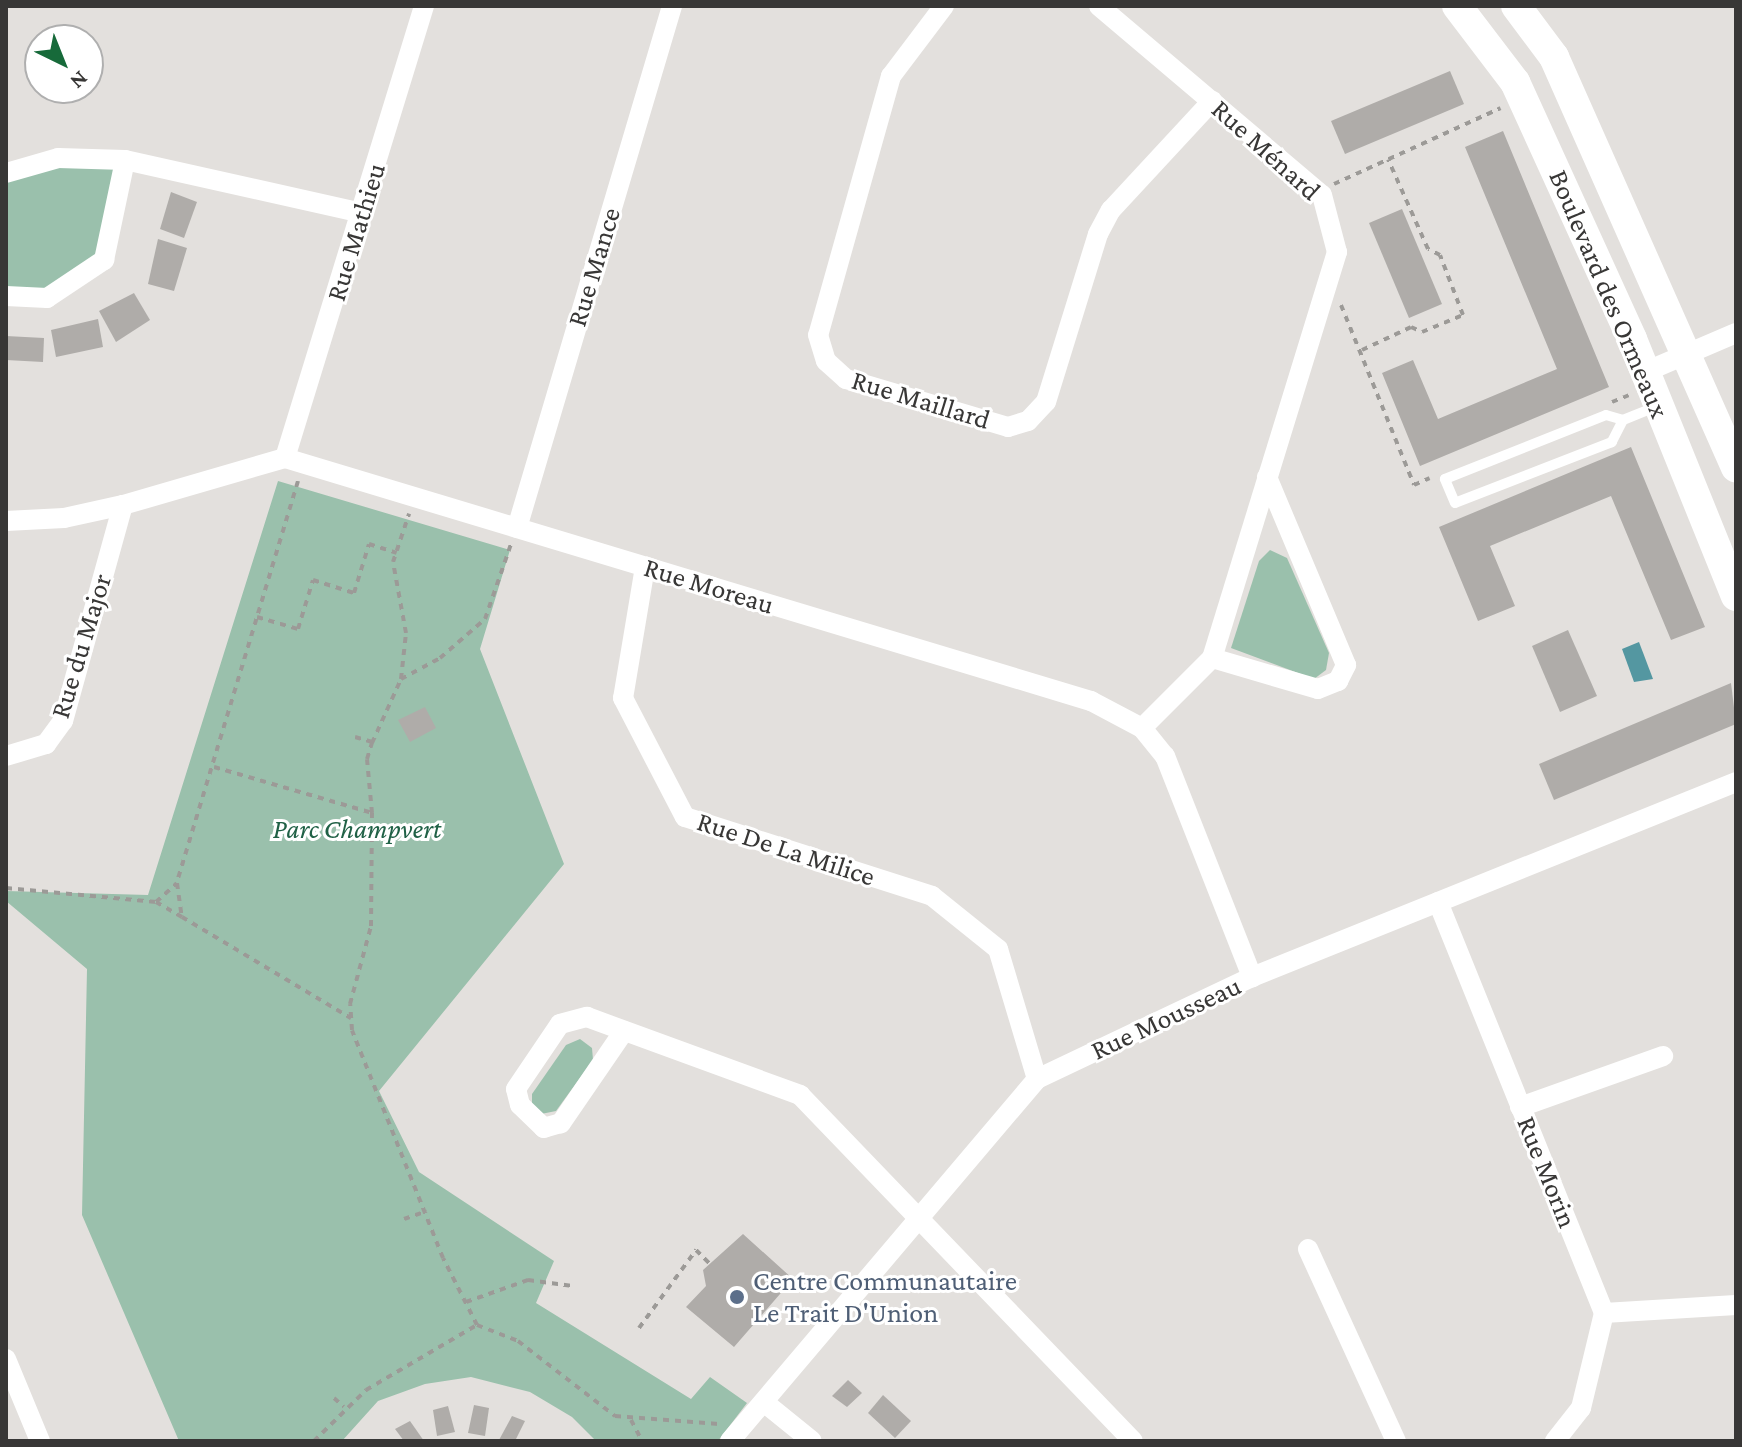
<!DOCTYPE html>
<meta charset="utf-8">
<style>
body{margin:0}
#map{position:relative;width:1742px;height:1447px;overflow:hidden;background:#e3e0dd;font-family:"Crimson Pro",serif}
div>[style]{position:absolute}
.green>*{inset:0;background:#9ac0ac}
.water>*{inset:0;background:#5497a1}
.building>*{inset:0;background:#afaca9}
.path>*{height:4px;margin-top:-2px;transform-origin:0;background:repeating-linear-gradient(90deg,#9c9a97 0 6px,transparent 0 12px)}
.lane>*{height:10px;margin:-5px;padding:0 5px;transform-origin:5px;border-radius:5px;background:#fff}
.street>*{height:20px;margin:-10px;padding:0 10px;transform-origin:10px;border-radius:10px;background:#fff}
.secondary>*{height:30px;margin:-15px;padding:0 15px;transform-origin:15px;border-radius:15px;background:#fff}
.dots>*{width:22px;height:22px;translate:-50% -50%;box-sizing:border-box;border:4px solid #fff;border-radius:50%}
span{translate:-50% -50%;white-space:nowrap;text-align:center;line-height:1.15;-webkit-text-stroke:6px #fff;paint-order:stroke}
.street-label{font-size:28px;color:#383736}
.park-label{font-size:28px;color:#206146;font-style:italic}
.service-label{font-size:28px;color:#4e5e75}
.left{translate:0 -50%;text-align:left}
.frame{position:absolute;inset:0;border:8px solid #383736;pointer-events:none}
.north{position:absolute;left:24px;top:24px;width:80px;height:80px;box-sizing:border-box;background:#fff;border:2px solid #afafaf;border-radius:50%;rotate:137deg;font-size:22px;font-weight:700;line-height:32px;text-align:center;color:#383736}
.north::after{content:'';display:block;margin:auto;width:28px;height:36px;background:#176a3a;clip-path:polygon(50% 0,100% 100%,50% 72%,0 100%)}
</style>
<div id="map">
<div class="green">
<i style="clip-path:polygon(125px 160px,104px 260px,47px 298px,6px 296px,6px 172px)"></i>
<i style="clip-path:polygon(278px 481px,510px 550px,480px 649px,564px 864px,379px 1091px,419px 1172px,554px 1261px,536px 1303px,691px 1399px,710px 1377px,747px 1403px,718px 1441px,596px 1441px,572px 1417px,530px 1392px,471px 1377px,425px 1384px,378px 1401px,342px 1441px,179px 1441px,82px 1215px,87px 969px,6px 901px,6px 891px,148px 895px)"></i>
<i style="clip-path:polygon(1270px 550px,1287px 558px,1329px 653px,1326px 670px,1314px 679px,1231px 648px,1259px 561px)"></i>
<i style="clip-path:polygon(580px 1039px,592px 1048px,593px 1060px,556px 1111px,541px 1114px,532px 1106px,532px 1094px,566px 1045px)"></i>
</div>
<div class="water">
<i style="clip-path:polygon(1639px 642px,1653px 679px,1634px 682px,1622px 649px)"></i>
</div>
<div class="building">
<i style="clip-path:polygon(1450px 71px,1464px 104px,1345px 154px,1331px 121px)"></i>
<i style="clip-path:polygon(1503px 131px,1609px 387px,1420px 466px,1382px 373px,1413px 360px,1438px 419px,1557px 369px,1465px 147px)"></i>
<i style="clip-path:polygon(171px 192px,197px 202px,184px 238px,160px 229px)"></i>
<i style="clip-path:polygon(1402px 209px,1442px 304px,1409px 318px,1369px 223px)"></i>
<i style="clip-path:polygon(158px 239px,187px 248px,174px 291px,148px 284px)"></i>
<i style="clip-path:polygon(134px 293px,150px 320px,116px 342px,99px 311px)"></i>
<i style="clip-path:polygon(98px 319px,103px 347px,56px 357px,51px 330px)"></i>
<i style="clip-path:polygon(6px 336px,44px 338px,43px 362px,6px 360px)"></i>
<i style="clip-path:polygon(1631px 447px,1705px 627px,1671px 640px,1611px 496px,1490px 546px,1515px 606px,1478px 621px,1439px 527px)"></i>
<i style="clip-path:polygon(1568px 630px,1597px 696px,1560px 712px,1532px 646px)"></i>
<i style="clip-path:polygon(1731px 683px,1736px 724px,1554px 800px,1539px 764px)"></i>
<i style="clip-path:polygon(425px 707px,436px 728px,410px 742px,398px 720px)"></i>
<i style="clip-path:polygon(743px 1234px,793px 1279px,734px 1347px,686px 1307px,706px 1286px,703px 1270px)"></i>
<i style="clip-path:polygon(848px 1380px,862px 1393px,847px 1407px,832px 1396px)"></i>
<i style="clip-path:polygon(883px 1395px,911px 1421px,895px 1438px,868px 1413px)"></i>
<i style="clip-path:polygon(474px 1405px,489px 1408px,485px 1436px,468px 1433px)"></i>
<i style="clip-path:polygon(448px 1406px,455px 1432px,437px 1436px,433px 1410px)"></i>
<i style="clip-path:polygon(512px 1416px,525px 1421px,515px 1441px,499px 1440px)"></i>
<i style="clip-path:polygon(410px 1421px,424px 1441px,404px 1441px,395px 1429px)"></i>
</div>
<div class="path">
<i style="left:1334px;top:184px;width:183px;rotate:-24.5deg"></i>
<i style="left:1341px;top:305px;width:194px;rotate:67.9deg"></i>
<i style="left:1414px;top:485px;width:17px;rotate:-24deg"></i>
<i style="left:1362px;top:350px;width:54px;rotate:-25.1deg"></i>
<i style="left:1411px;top:327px;width:12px;rotate:24deg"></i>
<i style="left:1422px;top:332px;width:44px;rotate:-22.5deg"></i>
<i style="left:1463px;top:315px;width:64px;rotate:-111deg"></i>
<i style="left:1440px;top:255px;width:13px;rotate:-153deg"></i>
<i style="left:1428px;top:249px;width:98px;rotate:-114deg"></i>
<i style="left:1612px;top:402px;width:18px;rotate:-22deg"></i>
<i style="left:298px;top:481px;width:420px;rotate:106.8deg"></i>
<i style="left:177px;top:883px;width:34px;rotate:82deg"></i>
<i style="left:182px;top:917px;width:197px;rotate:30.9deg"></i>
<i style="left:257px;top:617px;width:43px;rotate:16.3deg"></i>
<i style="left:298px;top:629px;width:51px;rotate:-73deg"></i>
<i style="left:313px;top:580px;width:43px;rotate:17.6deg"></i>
<i style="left:354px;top:593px;width:51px;rotate:-73deg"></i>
<i style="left:369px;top:544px;width:29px;rotate:18deg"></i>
<i style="left:401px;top:679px;width:46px;rotate:-83.8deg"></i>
<i style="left:406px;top:633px;width:72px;rotate:-100.4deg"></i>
<i style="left:393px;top:562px;width:51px;rotate:-71.6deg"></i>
<i style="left:355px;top:737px;width:18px;rotate:16deg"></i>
<i style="left:214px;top:767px;width:165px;rotate:16.2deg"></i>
<i style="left:6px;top:888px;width:151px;rotate:5.3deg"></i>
<i style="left:156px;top:902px;width:30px;rotate:30deg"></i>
<i style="left:156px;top:902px;width:28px;rotate:-42deg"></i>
<i style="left:404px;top:1219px;width:24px;rotate:-19deg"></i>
<i style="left:466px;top:1302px;width:66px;rotate:-19.5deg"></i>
<i style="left:528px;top:1280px;width:45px;rotate:7.6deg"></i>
<i style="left:477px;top:1325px;width:75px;rotate:-116.9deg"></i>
<i style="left:443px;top:1258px;width:245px;rotate:-111.8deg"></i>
<i style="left:352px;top:1030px;width:26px;rotate:-94deg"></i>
<i style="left:350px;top:1004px;width:81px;rotate:-74.9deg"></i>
<i style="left:371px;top:926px;width:113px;rotate:-89.5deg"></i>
<i style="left:372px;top:813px;width:54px;rotate:-95.3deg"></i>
<i style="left:367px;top:759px;width:17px;rotate:-73deg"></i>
<i style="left:372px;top:743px;width:70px;rotate:-65.6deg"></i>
<i style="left:401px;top:679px;width:44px;rotate:-28.3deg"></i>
<i style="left:440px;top:658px;width:60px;rotate:-40.9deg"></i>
<i style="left:485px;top:619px;width:79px;rotate:-70.9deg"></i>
<i style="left:639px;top:1328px;width:97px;rotate:-53.8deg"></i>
<i style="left:696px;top:1250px;width:20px;rotate:45deg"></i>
<i style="left:334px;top:1398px;width:13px;rotate:42deg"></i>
<i style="left:631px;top:1420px;width:24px;rotate:62deg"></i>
<i style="left:314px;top:1441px;width:73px;rotate:-44.4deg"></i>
<i style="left:366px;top:1390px;width:129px;rotate:-30.4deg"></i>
<i style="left:477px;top:1325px;width:44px;rotate:21.3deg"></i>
<i style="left:518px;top:1341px;width:123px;rotate:37.7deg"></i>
<i style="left:615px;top:1416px;width:104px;rotate:4.4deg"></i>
</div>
<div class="lane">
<i style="left:1623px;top:420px;width:25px;rotate:117deg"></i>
<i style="left:1612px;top:442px;width:168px;rotate:158.8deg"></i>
<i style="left:1455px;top:503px;width:26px;rotate:-113deg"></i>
<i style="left:1445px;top:479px;width:173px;rotate:-21.7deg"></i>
<i style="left:1606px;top:415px;width:18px;rotate:16deg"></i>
<i style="left:1623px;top:420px;width:35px;rotate:-22deg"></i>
</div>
<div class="street">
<i style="left:944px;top:6px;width:88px;rotate:127.1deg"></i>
<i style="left:891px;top:76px;width:269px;rotate:105.7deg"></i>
<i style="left:818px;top:335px;width:27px;rotate:73deg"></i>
<i style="left:826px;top:361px;width:27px;rotate:42deg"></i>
<i style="left:846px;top:379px;width:169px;rotate:16.5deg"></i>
<i style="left:1008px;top:427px;width:21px;rotate:-17deg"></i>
<i style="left:1028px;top:421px;width:26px;rotate:-47deg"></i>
<i style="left:1046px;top:402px;width:176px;rotate:-72.8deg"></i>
<i style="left:1098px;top:234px;width:27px;rotate:-62deg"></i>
<i style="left:1111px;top:210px;width:149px;rotate:-47.2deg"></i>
<i style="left:1099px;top:6px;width:292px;rotate:40.3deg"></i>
<i style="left:1322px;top:195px;width:59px;rotate:75.3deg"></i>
<i style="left:1337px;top:252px;width:425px;rotate:107.1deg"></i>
<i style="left:1212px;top:658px;width:99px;rotate:135deg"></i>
<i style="left:6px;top:173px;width:54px;rotate:-16.1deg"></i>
<i style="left:58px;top:158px;width:67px;rotate:1.7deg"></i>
<i style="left:125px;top:160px;width:243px;rotate:12.6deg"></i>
<i style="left:6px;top:296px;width:41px;rotate:2.8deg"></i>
<i style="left:47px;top:298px;width:69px;rotate:-33.7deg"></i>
<i style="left:104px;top:260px;width:102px;rotate:-78.1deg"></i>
<i style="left:1645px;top:372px;width:99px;rotate:-23.2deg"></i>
<i style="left:285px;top:458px;width:473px;rotate:-72.9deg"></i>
<i style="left:6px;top:521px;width:58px;rotate:-3deg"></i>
<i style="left:64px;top:518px;width:60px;rotate:-12.4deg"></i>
<i style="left:123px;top:505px;width:169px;rotate:-16.2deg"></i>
<i style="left:285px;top:458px;width:842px;rotate:16.78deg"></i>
<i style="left:1091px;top:701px;width:58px;rotate:27.9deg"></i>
<i style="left:1142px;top:728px;width:36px;rotate:51deg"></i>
<i style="left:1165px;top:756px;width:238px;rotate:68.5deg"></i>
<i style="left:517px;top:528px;width:545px;rotate:-73.46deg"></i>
<i style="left:645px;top:567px;width:133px;rotate:99.5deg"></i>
<i style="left:623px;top:698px;width:134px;rotate:62.5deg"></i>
<i style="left:685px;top:817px;width:259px;rotate:17.7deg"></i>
<i style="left:932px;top:896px;width:85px;rotate:38.8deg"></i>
<i style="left:998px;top:949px;width:136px;rotate:73.3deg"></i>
<i style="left:1212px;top:658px;width:110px;rotate:16.3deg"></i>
<i style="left:1318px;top:689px;width:22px;rotate:-22deg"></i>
<i style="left:1338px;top:681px;width:18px;rotate:-63deg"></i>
<i style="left:1346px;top:665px;width:204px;rotate:-112.8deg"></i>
<i style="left:6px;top:756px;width:42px;rotate:-16.7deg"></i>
<i style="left:46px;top:744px;width:29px;rotate:-54deg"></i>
<i style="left:63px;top:721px;width:224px;rotate:-74.5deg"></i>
<i style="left:1438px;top:902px;width:443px;rotate:68deg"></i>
<i style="left:1604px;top:1313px;width:98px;rotate:103.6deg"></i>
<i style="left:1581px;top:1408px;width:42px;rotate:128.2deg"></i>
<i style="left:624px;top:1031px;width:112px;rotate:124.4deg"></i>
<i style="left:561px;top:1123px;width:18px;rotate:164deg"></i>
<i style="left:544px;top:1128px;width:33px;rotate:-136deg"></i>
<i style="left:520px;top:1105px;width:16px;rotate:-104deg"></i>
<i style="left:516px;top:1089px;width:78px;rotate:-55.9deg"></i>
<i style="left:560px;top:1024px;width:28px;rotate:-15deg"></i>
<i style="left:587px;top:1017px;width:227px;rotate:20.1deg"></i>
<i style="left:800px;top:1095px;width:480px;rotate:46.1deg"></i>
<i style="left:1520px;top:1107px;width:152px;rotate:-19.6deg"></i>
<i style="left:1308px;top:1249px;width:211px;rotate:65.4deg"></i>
<i style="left:1604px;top:1313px;width:132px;rotate:-3.5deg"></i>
<i style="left:6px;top:1359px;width:89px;rotate:67.5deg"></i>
<i style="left:765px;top:1403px;width:60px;rotate:39deg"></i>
<i style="left:730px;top:1441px;width:475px;rotate:-49.7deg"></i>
<i style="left:1037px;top:1079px;width:238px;rotate:-25.4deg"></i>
<i style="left:1252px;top:977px;width:522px;rotate:-21.94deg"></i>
</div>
<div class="secondary">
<i style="left:1457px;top:6px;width:96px;rotate:52.7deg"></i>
<i style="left:1515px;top:82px;width:282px;rotate:65.5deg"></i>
<i style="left:1632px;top:339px;width:277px;rotate:68deg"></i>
<i style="left:1516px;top:6px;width:64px;rotate:53.3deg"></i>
<i style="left:1554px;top:57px;width:449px;rotate:66.1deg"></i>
</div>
<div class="dots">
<i style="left:737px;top:1297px;background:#5c6f8a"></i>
</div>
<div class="street-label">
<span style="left:1266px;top:150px;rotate:42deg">Rue Ménard</span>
<span style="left:356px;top:232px;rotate:-73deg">Rue Mathieu</span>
<span style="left:594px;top:267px;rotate:-73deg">Rue Mance</span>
<span style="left:1609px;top:294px;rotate:67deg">Boulevard des Ormeaux</span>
<span style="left:921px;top:400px;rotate:17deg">Rue Maillard</span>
<span style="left:709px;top:586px;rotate:17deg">Rue Moreau</span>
<span style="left:81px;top:646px;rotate:-73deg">Rue du Major</span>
<span style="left:786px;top:849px;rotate:18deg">Rue De La Milice</span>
<span style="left:1166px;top:1018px;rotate:-25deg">Rue Mousseau</span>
<span style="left:1547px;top:1172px;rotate:68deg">Rue Morin</span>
</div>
<div class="park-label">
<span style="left:357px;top:829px">Parc Champvert</span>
</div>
<div class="service-label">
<span class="left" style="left:753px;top:1297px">Centre Communautaire<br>Le Trait D'Union</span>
</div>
<div class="frame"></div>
<div class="north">N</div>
</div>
